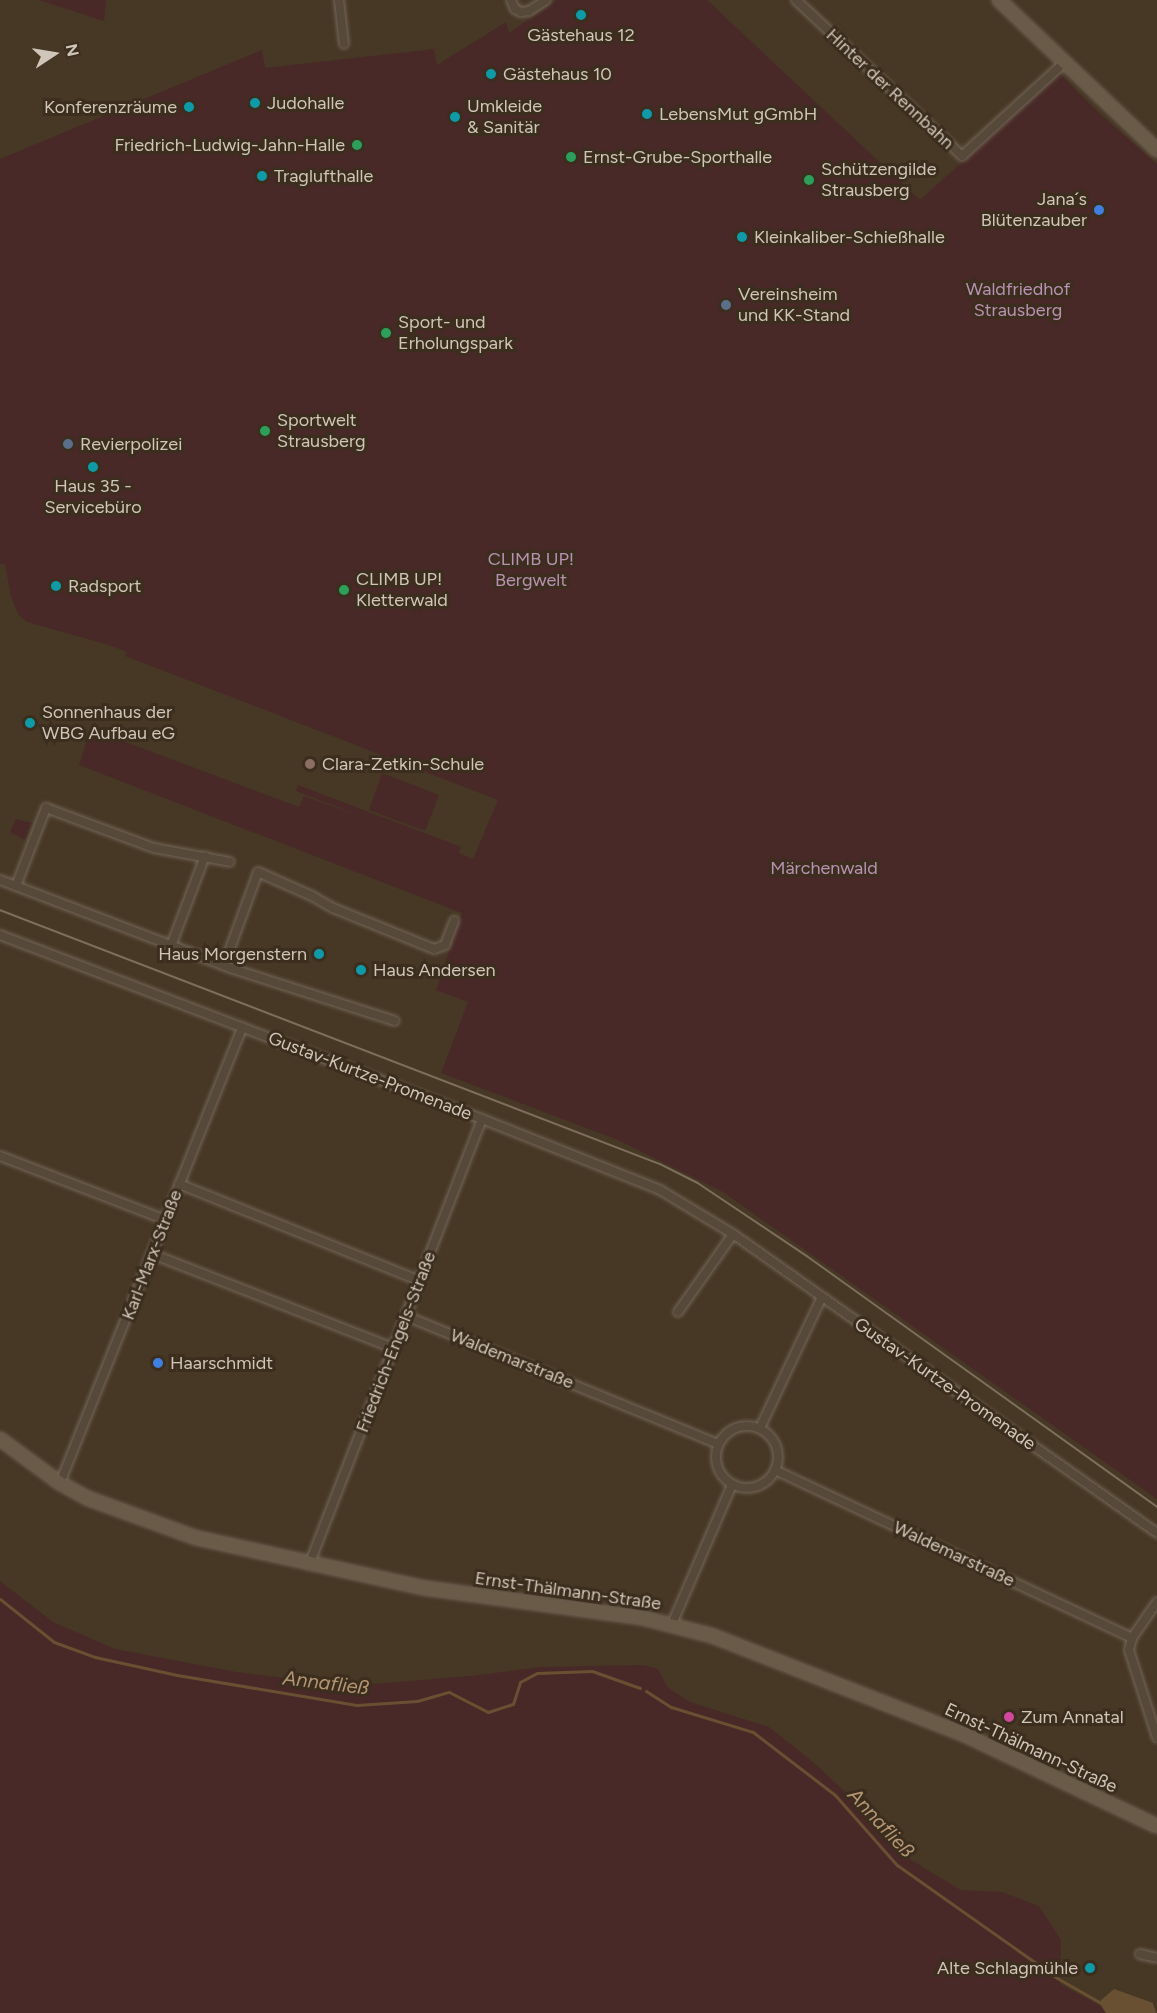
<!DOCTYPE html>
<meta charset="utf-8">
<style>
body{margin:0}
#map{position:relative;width:1157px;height:2013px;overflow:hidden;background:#473725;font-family:Figtree,sans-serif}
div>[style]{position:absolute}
.green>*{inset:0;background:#482927}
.water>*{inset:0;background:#695032}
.stream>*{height:3px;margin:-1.5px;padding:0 1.5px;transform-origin:1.5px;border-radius:1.5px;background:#695032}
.roads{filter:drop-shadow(0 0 2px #736758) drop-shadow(0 0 2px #736758)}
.street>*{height:8px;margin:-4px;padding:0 4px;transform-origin:4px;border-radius:4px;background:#56493a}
.street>.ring{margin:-4px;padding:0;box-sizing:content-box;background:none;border:8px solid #56493a;border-radius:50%}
.secondary>*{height:12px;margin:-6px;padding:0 6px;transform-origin:6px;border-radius:6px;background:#695b47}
.tram>*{height:1.5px;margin:-0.75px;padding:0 0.75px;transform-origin:0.75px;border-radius:0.75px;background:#7d6e5b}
.dots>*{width:16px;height:16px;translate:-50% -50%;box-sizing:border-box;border:3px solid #3c2e1e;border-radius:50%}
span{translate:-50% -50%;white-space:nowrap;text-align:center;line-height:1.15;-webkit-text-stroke:6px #3c2e1e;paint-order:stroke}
.poi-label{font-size:18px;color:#cfc5b8}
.left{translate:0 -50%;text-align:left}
.right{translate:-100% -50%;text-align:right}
.street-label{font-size:18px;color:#cfc5b8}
.park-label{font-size:18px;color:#b991b2}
.water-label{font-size:20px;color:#b59674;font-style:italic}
.north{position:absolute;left:24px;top:24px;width:60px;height:60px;-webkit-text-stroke:4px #3c2e1e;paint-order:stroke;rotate:78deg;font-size:16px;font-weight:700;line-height:24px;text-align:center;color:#cfc5b8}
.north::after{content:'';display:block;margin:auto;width:21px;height:27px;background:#cfc5b8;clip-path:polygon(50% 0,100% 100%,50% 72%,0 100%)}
</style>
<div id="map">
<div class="green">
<i style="clip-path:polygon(39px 0,106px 0,104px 21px)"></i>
<i style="clip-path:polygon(557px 0,707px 0,920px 200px,1060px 74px,1101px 115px,1157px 164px,1157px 1499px,723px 1192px,618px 1140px,441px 1073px,468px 1002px,436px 990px,462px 913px,79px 765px,91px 729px,299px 807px,304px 796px,374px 821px,296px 791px,298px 785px,461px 847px,459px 853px,473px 859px,498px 800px,125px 656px,127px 652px,109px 645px,27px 622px,18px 614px,11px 597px,5px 564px,0 564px,0 159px,262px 50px,265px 68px,434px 49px,437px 65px,506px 22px,509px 33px)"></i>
<i style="clip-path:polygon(382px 773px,439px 795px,425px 831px,369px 810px)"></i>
<i style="clip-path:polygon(16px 819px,32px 823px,25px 840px,10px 832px)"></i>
<i style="clip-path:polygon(0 1581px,53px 1622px,115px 1649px,236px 1672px,347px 1686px,471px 1676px,540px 1667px,644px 1665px,658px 1669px,667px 1687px,690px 1702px,769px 1727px,813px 1762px,856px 1802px,898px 1852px,961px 1890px,1002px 1892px,1039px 1906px,1061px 1940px,1060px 1984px,1099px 2005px,1106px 2013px,0 2013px)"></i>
</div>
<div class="water">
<i style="clip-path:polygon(1114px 1989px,1153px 2003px,1156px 2013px,1106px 2013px,1099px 2002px)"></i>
</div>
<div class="stream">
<i style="left:0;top:1599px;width:69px;rotate:38.5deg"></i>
<i style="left:54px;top:1642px;width:44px;rotate:20.1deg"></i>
<i style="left:95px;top:1657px;width:84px;rotate:12.4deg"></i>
<i style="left:177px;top:1675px;width:182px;rotate:9.5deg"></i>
<i style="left:357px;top:1705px;width:60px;rotate:-3.8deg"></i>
<i style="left:417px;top:1701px;width:33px;rotate:-16deg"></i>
<i style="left:449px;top:1692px;width:44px;rotate:27.1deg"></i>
<i style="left:488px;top:1712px;width:26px;rotate:-18deg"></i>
<i style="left:513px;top:1704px;width:23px;rotate:-72deg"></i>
<i style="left:520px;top:1682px;width:19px;rotate:-28deg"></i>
<i style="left:537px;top:1673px;width:55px;rotate:-2.1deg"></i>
<i style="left:592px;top:1671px;width:51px;rotate:19.5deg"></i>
<i style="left:646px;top:1691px;width:30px;rotate:33deg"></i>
<i style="left:671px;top:1707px;width:86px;rotate:17deg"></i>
<i style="left:753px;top:1732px;width:103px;rotate:37.5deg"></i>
<i style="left:835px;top:1795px;width:94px;rotate:48.5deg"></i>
<i style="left:897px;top:1865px;width:196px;rotate:35.2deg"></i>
<i style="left:1057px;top:1978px;width:51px;rotate:29.6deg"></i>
</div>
<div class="roads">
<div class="street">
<i style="left:339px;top:0;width:44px;rotate:83.5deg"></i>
<i style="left:511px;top:0;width:10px;rotate:66deg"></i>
<i style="left:515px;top:9px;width:7px;rotate:27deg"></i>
<i style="left:521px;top:12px;width:8px;rotate:-7deg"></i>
<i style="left:529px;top:11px;width:20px;rotate:-33deg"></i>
<i style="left:796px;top:0;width:228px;rotate:43.2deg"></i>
<i style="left:962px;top:156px;width:139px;rotate:-42.4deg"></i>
<i style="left:0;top:880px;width:246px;rotate:20.9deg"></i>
<i style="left:230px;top:968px;width:173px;rotate:17.8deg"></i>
<i style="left:16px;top:886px;width:84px;rotate:-69deg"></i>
<i style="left:46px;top:808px;width:115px;rotate:20.3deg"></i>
<i style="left:154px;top:848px;width:77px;rotate:10.4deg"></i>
<i style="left:0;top:935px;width:516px;rotate:20.89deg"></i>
<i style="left:482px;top:1119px;width:192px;rotate:21.7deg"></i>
<i style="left:660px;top:1190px;width:85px;rotate:31.1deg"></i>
<i style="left:733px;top:1234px;width:519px;rotate:35.19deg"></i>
<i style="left:171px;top:946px;width:96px;rotate:-69.3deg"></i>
<i style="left:224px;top:965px;width:99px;rotate:-69.9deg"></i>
<i style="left:258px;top:872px;width:59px;rotate:24deg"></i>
<i style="left:312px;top:896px;width:24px;rotate:30deg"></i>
<i style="left:333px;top:908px;width:109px;rotate:22.1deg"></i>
<i style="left:434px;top:949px;width:12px;rotate:-20deg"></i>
<i style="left:445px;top:945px;width:26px;rotate:-69deg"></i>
<i style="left:0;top:1156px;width:178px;rotate:21.1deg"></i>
<i style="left:179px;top:1184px;width:260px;rotate:21.9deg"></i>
<i style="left:152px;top:1254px;width:259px;rotate:21.3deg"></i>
<i style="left:678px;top:1312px;width:95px;rotate:-54.8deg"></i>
<i style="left:406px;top:1316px;width:337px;rotate:22.3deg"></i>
<i class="ring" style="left:716px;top:1426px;width:54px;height:54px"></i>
<i style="left:760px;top:1428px;width:145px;rotate:-64.7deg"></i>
<i style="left:775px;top:1470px;width:395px;rotate:25.2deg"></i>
<i style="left:60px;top:1483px;width:491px;rotate:-68.2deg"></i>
<i style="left:309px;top:1565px;width:478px;rotate:-68.8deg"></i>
<i style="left:1157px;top:1602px;width:44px;rotate:124.8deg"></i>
<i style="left:1132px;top:1638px;width:12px;rotate:104deg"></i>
<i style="left:1129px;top:1650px;width:92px;rotate:72.3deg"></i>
<i style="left:672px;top:1624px;width:151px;rotate:-66.7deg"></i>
<i style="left:1140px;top:1954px;width:17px;rotate:13deg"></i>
</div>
<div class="secondary">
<i style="left:999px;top:0;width:218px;rotate:43.5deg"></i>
<i style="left:0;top:1439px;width:74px;rotate:36.3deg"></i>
<i style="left:60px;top:1483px;width:31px;rotate:29deg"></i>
<i style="left:87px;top:1498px;width:117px;rotate:20deg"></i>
<i style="left:197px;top:1538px;width:233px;rotate:12.4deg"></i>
<i style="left:425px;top:1588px;width:220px;rotate:7.8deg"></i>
<i style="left:643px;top:1618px;width:72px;rotate:14.4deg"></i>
<i style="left:713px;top:1636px;width:271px;rotate:21.4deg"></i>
<i style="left:965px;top:1735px;width:212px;rotate:25.4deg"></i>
</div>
</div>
<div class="tram">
<i style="left:0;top:910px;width:707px;rotate:21.05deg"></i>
<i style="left:660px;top:1164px;width:42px;rotate:26.6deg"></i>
<i style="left:698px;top:1183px;width:131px;rotate:33.8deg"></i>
<i style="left:807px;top:1256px;width:431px;rotate:35.6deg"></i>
</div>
<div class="dots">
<i style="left:581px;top:15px;background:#0f9aa8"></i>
<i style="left:491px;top:74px;background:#0f9aa8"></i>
<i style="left:255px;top:103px;background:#0f9aa8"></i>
<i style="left:189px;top:107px;background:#0f9aa8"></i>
<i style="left:647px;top:114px;background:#0f9aa8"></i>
<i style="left:455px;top:117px;background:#0f9aa8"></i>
<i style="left:357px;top:145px;background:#2e9e5b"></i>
<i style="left:571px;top:157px;background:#2e9e5b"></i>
<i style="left:262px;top:176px;background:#0f9aa8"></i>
<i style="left:809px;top:180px;background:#2e9e5b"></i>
<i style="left:1099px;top:210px;background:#3f7fe0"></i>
<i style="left:742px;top:237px;background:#0f9aa8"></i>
<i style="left:726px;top:305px;background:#5c6f8a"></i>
<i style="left:386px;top:333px;background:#2e9e5b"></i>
<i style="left:265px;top:431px;background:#2e9e5b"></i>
<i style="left:68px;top:444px;background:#5c6f8a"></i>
<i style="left:93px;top:467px;background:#0f9aa8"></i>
<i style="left:56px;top:586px;background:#0f9aa8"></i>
<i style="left:344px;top:590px;background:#2e9e5b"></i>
<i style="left:30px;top:723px;background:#0f9aa8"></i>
<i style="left:310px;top:764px;background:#8d6e63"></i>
<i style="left:319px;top:954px;background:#0f9aa8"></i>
<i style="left:361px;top:970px;background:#0f9aa8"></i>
<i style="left:158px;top:1363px;background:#3f7fe0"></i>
<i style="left:1009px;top:1717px;background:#d1479c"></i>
<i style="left:1090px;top:1968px;background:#0f9aa8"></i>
</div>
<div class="poi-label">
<span style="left:581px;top:35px">Gästehaus 12</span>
<span class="left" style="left:503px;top:74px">Gästehaus 10</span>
<span class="left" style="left:267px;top:103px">Judohalle</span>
<span class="right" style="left:177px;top:107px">Konferenzräume</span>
<span class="left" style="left:467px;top:117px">Umkleide<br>&amp; Sanitär</span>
<span class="left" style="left:659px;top:114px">LebensMut gGmbH</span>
<span class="right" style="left:345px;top:145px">Friedrich-Ludwig-Jahn-Halle</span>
<span class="left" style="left:583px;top:157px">Ernst-Grube-Sporthalle</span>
<span class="left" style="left:821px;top:180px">Schützengilde<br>Strausberg</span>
<span class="left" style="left:274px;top:176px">Traglufthalle</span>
<span class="right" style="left:1087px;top:210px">Jana´s<br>Blütenzauber</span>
<span class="left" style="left:754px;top:237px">Kleinkaliber-Schießhalle</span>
<span class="left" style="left:738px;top:305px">Vereinsheim<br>und KK-Stand</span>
<span class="left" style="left:398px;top:333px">Sport- und<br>Erholungspark</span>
<span class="left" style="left:277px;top:431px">Sportwelt<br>Strausberg</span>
<span class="left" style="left:80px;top:444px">Revierpolizei</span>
<span style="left:93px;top:497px">Haus 35 -<br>Servicebüro</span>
<span class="left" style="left:356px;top:590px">CLIMB UP!<br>Kletterwald</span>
<span class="left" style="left:68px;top:586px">Radsport</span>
<span class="left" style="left:42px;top:723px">Sonnenhaus der<br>WBG Aufbau eG</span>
<span class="left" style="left:322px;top:764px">Clara-Zetkin-Schule</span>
<span class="right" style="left:307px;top:954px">Haus Morgenstern</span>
<span class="left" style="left:373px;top:970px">Haus Andersen</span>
<span class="left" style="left:170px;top:1363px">Haarschmidt</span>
<span class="left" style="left:1021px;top:1717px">Zum Annatal</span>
<span class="right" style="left:1078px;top:1968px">Alte Schlagmühle</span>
</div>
<div class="street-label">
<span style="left:890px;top:89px;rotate:43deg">Hinter der Rennbahn</span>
<span style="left:370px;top:1076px;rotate:21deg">Gustav-Kurtze-Promenade</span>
<span style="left:152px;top:1255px;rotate:-69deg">Karl-Marx-Straße</span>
<span style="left:396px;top:1342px;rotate:-69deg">Friedrich-Engels-Straße</span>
<span style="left:512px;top:1359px;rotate:22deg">Waldemarstraße</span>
<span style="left:945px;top:1384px;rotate:35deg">Gustav-Kurtze-Promenade</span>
<span style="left:954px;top:1554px;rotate:25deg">Waldemarstraße</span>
<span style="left:568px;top:1591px;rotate:8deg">Ernst-Thälmann-Straße</span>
<span style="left:1031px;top:1748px;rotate:25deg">Ernst-Thälmann-Straße</span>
</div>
<div class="park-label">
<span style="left:1018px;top:300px">Waldfriedhof<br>Strausberg</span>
<span style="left:531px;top:570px">CLIMB UP!<br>Bergwelt</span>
<span style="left:824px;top:868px">Märchenwald</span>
</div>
<div class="water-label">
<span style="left:326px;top:1683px;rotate:7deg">Annafließ</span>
<span style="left:881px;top:1823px;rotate:47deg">Annafließ</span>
</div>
<div class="north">N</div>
</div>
